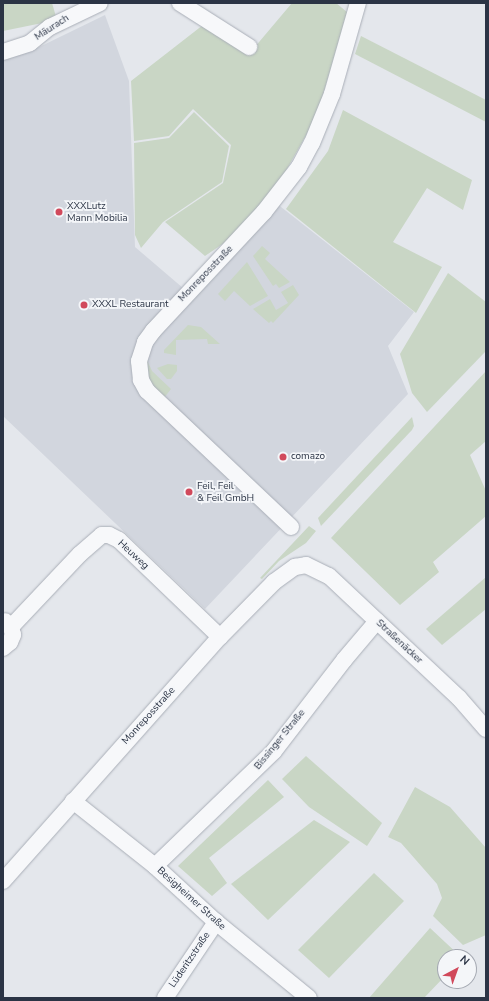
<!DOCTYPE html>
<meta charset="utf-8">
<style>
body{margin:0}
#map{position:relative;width:489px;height:1001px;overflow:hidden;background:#e4e7ec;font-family:"Nunito Sans",sans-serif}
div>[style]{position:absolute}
.built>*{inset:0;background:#d2d6de}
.green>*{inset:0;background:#c9d6c5}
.roads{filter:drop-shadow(0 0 1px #a9aeb7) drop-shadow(0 0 1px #a9aeb7)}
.minor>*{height:16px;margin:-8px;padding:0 8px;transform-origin:8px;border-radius:8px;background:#f7f8fa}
.dots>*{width:11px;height:11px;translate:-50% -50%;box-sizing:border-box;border:2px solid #f4f6f9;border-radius:50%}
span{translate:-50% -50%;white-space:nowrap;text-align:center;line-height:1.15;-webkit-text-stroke:3.5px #f4f6f9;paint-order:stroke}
.street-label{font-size:10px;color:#2b3445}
.poi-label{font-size:10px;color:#2b3445}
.left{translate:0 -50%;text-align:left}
.frame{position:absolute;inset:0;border:4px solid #2b3445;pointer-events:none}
.north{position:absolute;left:437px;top:949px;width:40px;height:40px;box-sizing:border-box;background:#f4f6f9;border:1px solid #a4a8b1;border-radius:50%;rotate:41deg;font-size:11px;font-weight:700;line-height:16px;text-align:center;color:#2b3445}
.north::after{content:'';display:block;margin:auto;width:14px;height:18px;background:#d1495b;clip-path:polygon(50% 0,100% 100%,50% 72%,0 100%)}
</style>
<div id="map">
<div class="built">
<i style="clip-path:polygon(105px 15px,129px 81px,135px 247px,190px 294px,276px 203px,414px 312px,388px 346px,408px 394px,205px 609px,3px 416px,3px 60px,31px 51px)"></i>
</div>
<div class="green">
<i style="clip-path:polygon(3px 3px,52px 3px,57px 20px,3px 31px)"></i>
<i style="clip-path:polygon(292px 3px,336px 3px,347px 12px,317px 116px,279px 183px,240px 232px,205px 256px,165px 222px,223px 183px,231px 145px,193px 109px,169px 136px,134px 141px,131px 81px,203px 25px,248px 55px)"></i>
<i style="clip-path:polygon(361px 36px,486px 100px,486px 122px,355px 54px)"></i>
<i style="clip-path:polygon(343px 110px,472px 180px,463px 210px,427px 188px,393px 242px,442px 267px,416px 313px,286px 209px,328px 151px)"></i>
<i style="clip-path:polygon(194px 112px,229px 146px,222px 182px,163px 222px,141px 248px,135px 235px,134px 143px,169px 138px)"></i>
<i style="clip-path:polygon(262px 246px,270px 253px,265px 259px,290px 282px,279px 288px,276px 284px,273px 286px,253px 256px)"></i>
<i style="clip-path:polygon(247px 262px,268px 296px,250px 306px,234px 291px,225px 301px,218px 294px)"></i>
<i style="clip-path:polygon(448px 273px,486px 302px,486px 351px,427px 412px,412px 393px,400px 354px)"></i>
<i style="clip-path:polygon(293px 285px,299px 295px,273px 323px,271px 321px,269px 323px,253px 309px,270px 299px,276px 310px,288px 303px,281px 292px)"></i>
<i style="clip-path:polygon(188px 325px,201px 327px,220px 344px,208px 344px,207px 339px,176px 340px,176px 355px,164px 353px,164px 350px)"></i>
<i style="clip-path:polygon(146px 358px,152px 371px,171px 389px,164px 398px,150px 382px)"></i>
<i style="clip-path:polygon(168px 364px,177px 365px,177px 371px,171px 379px,167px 379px,157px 368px)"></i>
<i style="clip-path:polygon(486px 371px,486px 441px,470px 455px,486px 491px,486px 516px,433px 562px,439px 572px,400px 605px,331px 538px)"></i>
<i style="clip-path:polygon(412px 417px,414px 426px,412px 430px,321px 526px,318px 518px)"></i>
<i style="clip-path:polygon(309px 526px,316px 531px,306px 543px,279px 561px,262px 579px,260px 578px)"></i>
<i style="clip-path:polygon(486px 577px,486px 609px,442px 645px,426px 629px)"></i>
<i style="clip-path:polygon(306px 756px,382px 823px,367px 846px,309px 807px,282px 779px)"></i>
<i style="clip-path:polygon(268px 780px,284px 797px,209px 858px,227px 883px,212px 896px,178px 866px)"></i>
<i style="clip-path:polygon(415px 787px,450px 807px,486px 848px,486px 935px,463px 945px,433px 916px,442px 898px,437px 884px,401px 843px,388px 837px)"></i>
<i style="clip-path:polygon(314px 820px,350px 842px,268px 920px,231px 884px)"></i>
<i style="clip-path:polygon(374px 873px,404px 901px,329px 978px,298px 950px)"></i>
<i style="clip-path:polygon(430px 928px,461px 957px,445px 957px,445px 976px,424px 998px,369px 998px)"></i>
</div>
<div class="roads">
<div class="minor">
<i style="left:180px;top:3px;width:82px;rotate:32.5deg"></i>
<i style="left:3px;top:52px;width:28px;rotate:-18deg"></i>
<i style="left:30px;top:43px;width:26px;rotate:-39deg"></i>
<i style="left:50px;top:27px;width:55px;rotate:-25.6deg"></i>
<i style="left:291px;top:527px;width:198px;rotate:-136.6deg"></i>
<i style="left:147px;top:391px;width:13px;rotate:-119deg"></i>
<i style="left:141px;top:380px;width:19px;rotate:-96deg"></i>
<i style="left:139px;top:361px;width:20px;rotate:-72deg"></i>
<i style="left:145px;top:342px;width:14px;rotate:-54deg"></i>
<i style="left:153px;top:331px;width:163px;rotate:-47deg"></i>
<i style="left:264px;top:212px;width:57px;rotate:-52.1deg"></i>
<i style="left:299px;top:167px;width:27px;rotate:-62deg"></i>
<i style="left:312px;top:143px;width:53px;rotate:-67.8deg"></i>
<i style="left:332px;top:94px;width:95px;rotate:-74.1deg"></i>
<i style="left:11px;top:627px;width:100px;rotate:-46.6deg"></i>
<i style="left:80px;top:554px;width:29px;rotate:-41deg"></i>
<i style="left:102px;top:535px;width:7px"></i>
<i style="left:109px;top:535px;width:11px;rotate:27deg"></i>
<i style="left:119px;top:540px;width:140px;rotate:43.8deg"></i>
<i style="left:3px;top:648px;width:9px;rotate:-41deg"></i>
<i style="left:10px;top:642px;width:8px;rotate:-67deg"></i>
<i style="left:13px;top:635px;width:8px;rotate:-104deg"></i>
<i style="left:11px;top:627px;width:8px;rotate:-135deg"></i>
<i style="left:73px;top:801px;width:105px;rotate:38.4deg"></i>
<i style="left:155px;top:866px;width:83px;rotate:42.6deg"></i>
<i style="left:216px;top:922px;width:120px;rotate:39.3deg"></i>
<i style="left:155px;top:866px;width:165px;rotate:-44deg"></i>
<i style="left:274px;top:751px;width:115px;rotate:-52.4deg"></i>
<i style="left:344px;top:660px;width:51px;rotate:-49.8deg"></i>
<i style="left:3px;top:881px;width:327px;rotate:-48.4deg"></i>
<i style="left:220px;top:637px;width:77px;rotate:-45.5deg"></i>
<i style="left:274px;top:582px;width:26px;rotate:-36deg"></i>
<i style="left:295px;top:567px;width:11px;rotate:-10deg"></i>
<i style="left:306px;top:565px;width:25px;rotate:26deg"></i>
<i style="left:329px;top:576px;width:178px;rotate:43.2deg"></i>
<i style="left:459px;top:698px;width:41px;rotate:48.9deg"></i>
<i style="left:165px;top:998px;width:92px;rotate:-56.1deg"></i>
</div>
</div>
<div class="dots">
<i style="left:59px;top:212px;background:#d1495b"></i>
<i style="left:84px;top:305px;background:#d1495b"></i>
<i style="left:283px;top:457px;background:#d1495b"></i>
<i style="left:189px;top:492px;background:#d1495b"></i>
</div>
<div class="street-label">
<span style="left:52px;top:28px;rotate:-33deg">Mäurach</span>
<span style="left:206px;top:274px;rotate:-46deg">Monreposstraße</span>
<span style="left:133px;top:555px;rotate:43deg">Heuweg</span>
<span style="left:399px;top:642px;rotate:43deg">Straßenäcker</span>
<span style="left:149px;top:716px;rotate:-48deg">Monreposstraße</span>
<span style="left:280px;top:740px;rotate:-51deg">Bissinger Straße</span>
<span style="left:191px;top:899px;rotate:42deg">Besigheimer Straße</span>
<span style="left:190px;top:960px;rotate:-56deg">Lüderitzstraße</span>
</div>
<div class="poi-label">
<span class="left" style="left:67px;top:212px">XXXLutz<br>Mann Mobilia</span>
<span class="left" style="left:92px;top:305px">XXXL Restaurant</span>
<span class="left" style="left:291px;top:457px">comazo</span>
<span class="left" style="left:197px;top:492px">Feil, Feil<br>&amp; Feil GmbH</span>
</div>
<div class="frame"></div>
<div class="north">N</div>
</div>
